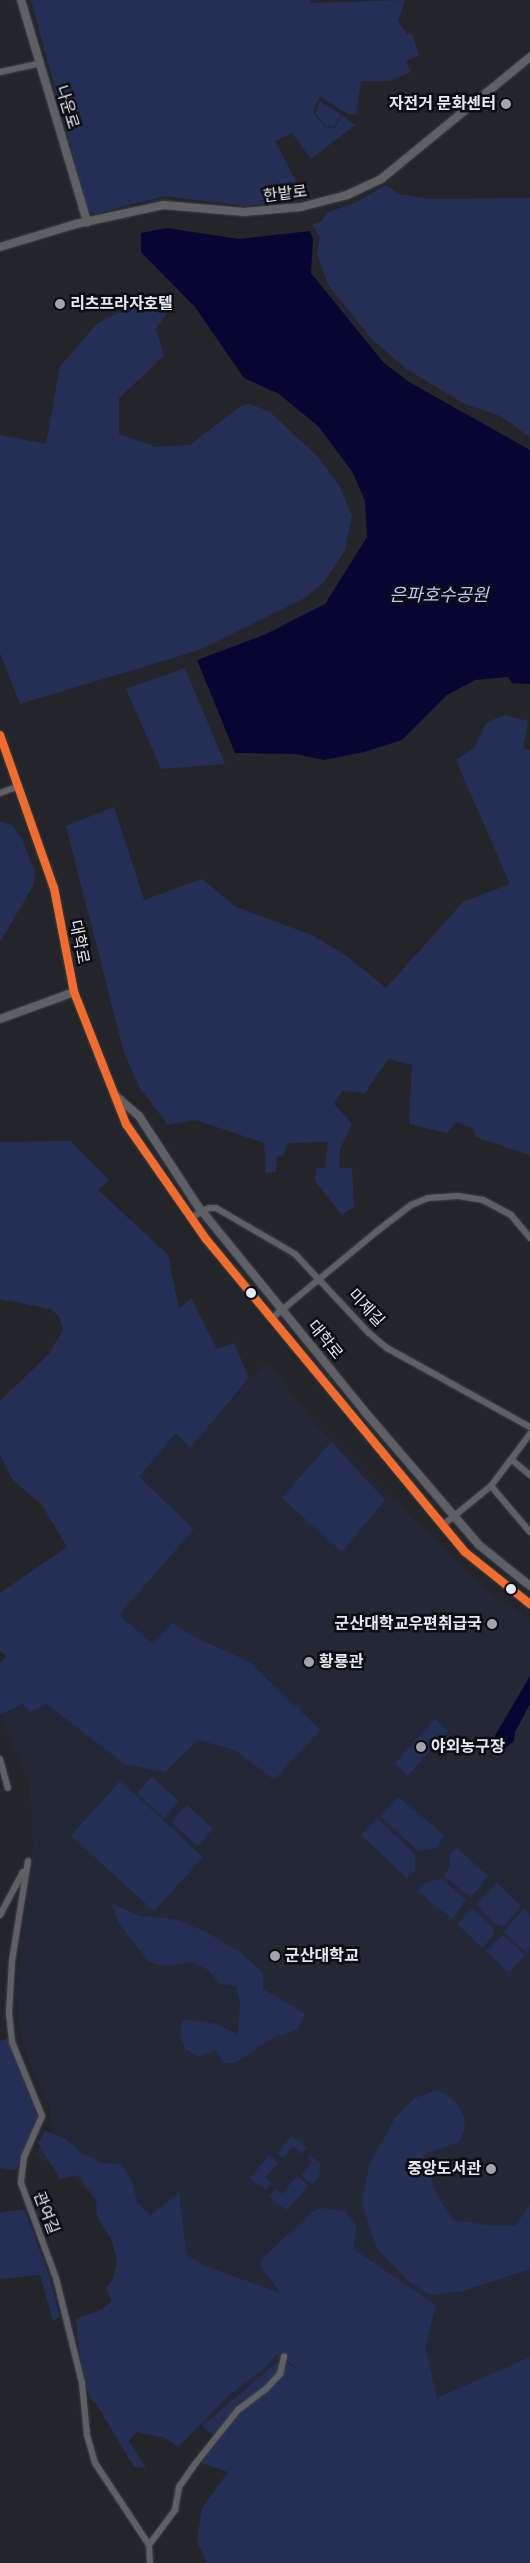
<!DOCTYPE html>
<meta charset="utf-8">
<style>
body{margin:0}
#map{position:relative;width:530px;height:2563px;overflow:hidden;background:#24252b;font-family:"Varela Round","Noto Sans KR",sans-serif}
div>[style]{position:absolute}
.built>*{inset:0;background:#242836}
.green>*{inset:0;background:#252f56}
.water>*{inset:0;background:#070633}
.roads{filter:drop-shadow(0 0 1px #414247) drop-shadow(0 0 1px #414247)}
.minor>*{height:6px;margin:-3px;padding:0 3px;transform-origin:3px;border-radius:3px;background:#5f6065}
.tertiary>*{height:8px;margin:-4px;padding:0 4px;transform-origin:4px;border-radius:4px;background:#5f6065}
.bus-1>*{height:8px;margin:-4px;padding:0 4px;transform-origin:4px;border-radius:4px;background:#f36c2b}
.dots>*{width:14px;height:14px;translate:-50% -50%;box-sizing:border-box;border:2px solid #0c0d12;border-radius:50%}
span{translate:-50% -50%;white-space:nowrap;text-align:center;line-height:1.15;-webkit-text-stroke:5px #0c0d12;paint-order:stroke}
.poi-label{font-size:16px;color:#e6e8ef;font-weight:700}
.right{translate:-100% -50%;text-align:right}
.left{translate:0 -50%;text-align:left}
.street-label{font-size:16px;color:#e6e8ef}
.water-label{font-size:18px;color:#b6c7f9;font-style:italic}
</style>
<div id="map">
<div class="built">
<i style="clip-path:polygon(267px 1361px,312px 1421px,400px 1507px,485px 1589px,530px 1619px,530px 2442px,308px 2376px,280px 2360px,178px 2447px,166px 2438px,136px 2432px,129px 2304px,104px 2210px,74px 2177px,33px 2155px,52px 2131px,50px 2105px,29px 2062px,19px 2026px,16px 1990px,33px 1846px,30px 1784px,0 1715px,24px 1704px,46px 1704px,126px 1765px,165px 1772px,198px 1740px,235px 1750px,274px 1780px,274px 1684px,250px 1662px,194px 1637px,173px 1623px,153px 1644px,118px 1615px,194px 1529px,139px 1477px,176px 1433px,189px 1447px)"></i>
</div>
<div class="green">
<i style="clip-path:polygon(31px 0,310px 0,311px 3px,405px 0,398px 21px,408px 35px,412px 34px,419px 55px,406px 61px,411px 72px,390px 81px,361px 81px,356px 114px,348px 114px,320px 97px,314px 107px,314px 114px,325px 127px,335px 128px,342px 115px,355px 125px,311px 159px,292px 133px,275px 141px,305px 199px,246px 206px,164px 196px,95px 214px,88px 210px)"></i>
<i style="clip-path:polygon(320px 101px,341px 115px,334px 127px,326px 126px,316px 114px)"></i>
<i style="clip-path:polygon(386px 185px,399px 194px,429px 199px,530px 198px,530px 437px,500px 416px,465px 404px,406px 369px,371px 338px,328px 285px,317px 254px,320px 237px,312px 225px,322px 221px,326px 213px,357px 202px)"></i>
<i style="clip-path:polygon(152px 296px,167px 313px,156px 329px,164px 356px,119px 398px,119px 434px,156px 447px,190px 445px,241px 406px,250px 404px,270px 412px,318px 457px,339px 485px,352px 516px,345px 550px,325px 581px,305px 598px,199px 650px,20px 704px,0 653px,0 435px,46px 444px,60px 366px,98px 323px)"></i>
<i style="clip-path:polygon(185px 668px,225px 764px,161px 769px,126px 689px)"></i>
<i style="clip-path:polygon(505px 715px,528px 721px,523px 748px,530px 750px,530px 1155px,476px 1137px,472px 1128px,457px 1122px,447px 1133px,409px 1124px,412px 1065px,388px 1059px,365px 1093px,343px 1090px,334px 1104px,352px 1124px,340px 1149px,339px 1168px,352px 1168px,354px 1207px,342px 1215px,315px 1181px,316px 1168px,325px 1168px,328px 1142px,288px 1143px,283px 1156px,277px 1157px,276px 1172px,266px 1173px,264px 1143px,196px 1120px,168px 1125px,140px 1088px,124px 1053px,66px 826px,114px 807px,144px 900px,202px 879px,236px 907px,312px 935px,348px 957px,386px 988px,463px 902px,510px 884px,456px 760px,474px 748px,487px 722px)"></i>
<i style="clip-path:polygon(0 822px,12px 825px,22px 838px,35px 873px,33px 886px,0 942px)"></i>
<i style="clip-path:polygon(70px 1141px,109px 1180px,98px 1190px,168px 1255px,179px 1309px,191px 1298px,217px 1349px,234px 1343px,249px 1378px,190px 1448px,176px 1433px,139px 1477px,194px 1529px,119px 1615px,153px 1644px,173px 1623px,194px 1637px,250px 1662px,320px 1730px,274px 1780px,235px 1750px,198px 1740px,165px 1772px,126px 1765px,46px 1704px,30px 1712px,23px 1704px,0 1715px,0 1663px,7px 1656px,0 1651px,0 1593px,67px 1547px,42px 1505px,12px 1479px,0 1455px,0 1401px,49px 1354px,63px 1330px,59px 1316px,50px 1309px,0 1299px,0 1142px)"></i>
<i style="clip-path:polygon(331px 1442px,385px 1500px,342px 1552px,282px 1498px)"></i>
<i style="clip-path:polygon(435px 1719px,448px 1732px,407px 1776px,395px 1763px)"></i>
<i style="clip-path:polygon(152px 1777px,179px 1801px,164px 1818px,137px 1793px)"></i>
<i style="clip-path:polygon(120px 1781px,203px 1857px,154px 1911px,71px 1836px)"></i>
<i style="clip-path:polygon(398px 1797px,444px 1835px,437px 1848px,418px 1851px,380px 1816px)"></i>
<i style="clip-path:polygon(187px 1805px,213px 1829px,198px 1846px,171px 1822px)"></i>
<i style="clip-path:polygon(377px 1818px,415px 1854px,415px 1870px,407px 1878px,361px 1835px)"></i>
<i style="clip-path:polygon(457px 1848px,488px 1876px,471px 1897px,444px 1876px,450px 1866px,449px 1856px)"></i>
<i style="clip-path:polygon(442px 1879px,466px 1900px,452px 1919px,418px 1891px,427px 1882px)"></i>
<i style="clip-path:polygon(497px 1883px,521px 1906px,504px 1926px,496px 1924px,476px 1905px)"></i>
<i style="clip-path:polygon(112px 1904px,140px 1916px,175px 1919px,206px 1932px,240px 1952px,263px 1973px,263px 1989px,305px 2014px,297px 2030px,274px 2037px,235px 2063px,223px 2063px,216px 2050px,198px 2057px,185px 2048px,181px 2038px,182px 2019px,214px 2023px,238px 2034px,240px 2002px,236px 1986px,220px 1984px,208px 1970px,193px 1962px,164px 1966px,149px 1962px,118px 1922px)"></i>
<i style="clip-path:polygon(473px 1908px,493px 1928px,494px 1935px,482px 1948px,457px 1924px)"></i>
<i style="clip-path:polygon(523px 1908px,530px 1914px,530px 1948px,527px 1953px,504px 1933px)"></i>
<i style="clip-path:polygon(503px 1935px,525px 1955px,509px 1973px,486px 1951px)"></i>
<i style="clip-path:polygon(8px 2038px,37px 2117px,16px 2170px,0 2168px,0 2041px)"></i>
<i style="clip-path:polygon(437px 2090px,453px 2099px,464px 2116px,465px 2129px,459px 2142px,423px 2154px,437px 2196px,454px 2220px,486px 2225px,515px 2226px,530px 2205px,530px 2269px,463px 2291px,431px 2295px,408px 2281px,376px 2247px,362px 2202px,369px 2165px,395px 2118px,415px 2098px)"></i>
<i style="clip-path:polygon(45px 2131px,64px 2138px,82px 2153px,102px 2163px,121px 2164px,132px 2181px,137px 2202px,150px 2216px,179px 2193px,186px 2254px,202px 2265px,281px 2293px,260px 2265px,263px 2258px,312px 2212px,322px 2208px,345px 2211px,357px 2226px,353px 2249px,436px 2305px,425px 2347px,437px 2398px,530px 2357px,530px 2563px,207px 2563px,197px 2541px,202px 2508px,228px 2472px,201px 2463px,243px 2409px,281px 2378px,286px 2363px,302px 2371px,276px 2354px,266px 2367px,230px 2394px,178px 2447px,166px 2438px,136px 2432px,129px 2441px,146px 2468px,134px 2467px,97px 2405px,89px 2397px,80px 2357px,76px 2319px,101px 2310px,112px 2301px,106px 2288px,113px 2278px,117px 2260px,112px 2241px,97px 2216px,96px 2200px,78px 2175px,60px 2179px,38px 2143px)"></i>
<i style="clip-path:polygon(292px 2136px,307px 2148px,302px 2154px,293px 2146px,283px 2158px,277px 2153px)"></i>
<i style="clip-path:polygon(269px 2155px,278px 2163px,265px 2178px,272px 2183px,266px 2190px,250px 2178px)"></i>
<i style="clip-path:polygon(310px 2155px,321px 2164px,319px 2176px,312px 2184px,301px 2175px,312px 2162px,308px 2158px)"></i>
<i style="clip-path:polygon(297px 2176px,309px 2186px,286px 2210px,269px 2196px,276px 2189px,282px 2194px)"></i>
<i style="clip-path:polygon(24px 2209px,49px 2275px,60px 2317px,53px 2321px,40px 2275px,0 2279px,0 2213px)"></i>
<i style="clip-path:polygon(280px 2360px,276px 2375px,265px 2387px,213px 2435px,202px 2426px)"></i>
</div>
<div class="water">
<i style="clip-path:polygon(167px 228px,239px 239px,310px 231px,313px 239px,311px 273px,383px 362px,409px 382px,530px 450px,530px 684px,512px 683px,508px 677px,475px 680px,447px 695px,402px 740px,364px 752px,324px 760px,295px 754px,235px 753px,197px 660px,264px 635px,325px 604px,367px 537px,365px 501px,353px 473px,319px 427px,279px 394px,244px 378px,195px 307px,141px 252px,141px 233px)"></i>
<i style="clip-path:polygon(530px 1676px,530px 1704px,515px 1732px,514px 1741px,502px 1751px,497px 1748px,493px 1739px)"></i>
</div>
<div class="roads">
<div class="minor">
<i style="left:0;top:72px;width:40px;rotate:-12deg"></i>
<i style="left:0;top:793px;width:20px;rotate:-20deg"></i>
<i style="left:190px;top:1218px;width:21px;rotate:-28deg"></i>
<i style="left:209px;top:1208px;width:7px"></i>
<i style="left:216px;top:1208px;width:91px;rotate:30.2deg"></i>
<i style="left:295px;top:1254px;width:108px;rotate:46.9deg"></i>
<i style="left:369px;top:1333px;width:23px;rotate:40deg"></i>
<i style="left:387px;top:1348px;width:163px;rotate:28.9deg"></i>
<i style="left:271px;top:1319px;width:136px;rotate:-39.6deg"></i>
<i style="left:376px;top:1232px;width:44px;rotate:-37.6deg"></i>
<i style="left:411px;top:1205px;width:18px;rotate:-22deg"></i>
<i style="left:428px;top:1198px;width:30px;rotate:-4deg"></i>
<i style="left:458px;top:1196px;width:25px;rotate:9deg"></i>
<i style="left:483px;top:1200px;width:32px;rotate:28deg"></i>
<i style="left:511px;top:1215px;width:30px;rotate:50deg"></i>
<i style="left:512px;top:1460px;width:23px;rotate:40deg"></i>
<i style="left:491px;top:1486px;width:60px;rotate:49.7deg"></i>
<i style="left:443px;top:1525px;width:62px;rotate:-39.1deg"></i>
<i style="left:491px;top:1486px;width:65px;rotate:-53.1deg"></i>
<i style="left:0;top:1759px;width:30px;rotate:75deg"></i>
<i style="left:28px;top:1861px;width:101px;rotate:99.1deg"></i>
<i style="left:12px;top:1961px;width:52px;rotate:93.3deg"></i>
<i style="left:9px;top:2013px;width:29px;rotate:84deg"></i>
<i style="left:12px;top:2042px;width:80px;rotate:67.9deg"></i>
<i style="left:42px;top:2116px;width:45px;rotate:113.7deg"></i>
<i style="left:24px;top:2157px;width:26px;rotate:97deg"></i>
<i style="left:21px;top:2183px;width:101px;rotate:69.8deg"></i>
<i style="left:56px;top:2278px;width:108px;rotate:76.1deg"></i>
<i style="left:82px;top:2383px;width:52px;rotate:84.5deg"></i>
<i style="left:87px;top:2435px;width:29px;rotate:74deg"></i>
<i style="left:95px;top:2463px;width:98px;rotate:56.6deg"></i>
<i style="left:149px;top:2545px;width:18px;rotate:87deg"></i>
<i style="left:0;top:1915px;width:49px;rotate:-61.9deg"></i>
<i style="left:149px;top:2545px;width:44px;rotate:-53.4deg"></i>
<i style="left:175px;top:2510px;width:23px;rotate:-80deg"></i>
<i style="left:179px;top:2487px;width:28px;rotate:-55deg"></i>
<i style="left:195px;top:2464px;width:69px;rotate:-51.5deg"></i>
<i style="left:238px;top:2410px;width:35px;rotate:-37deg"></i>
<i style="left:266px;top:2389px;width:21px;rotate:-47deg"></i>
<i style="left:280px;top:2374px;width:18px;rotate:-77deg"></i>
</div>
<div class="tertiary">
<i style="left:21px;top:0;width:232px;rotate:73.4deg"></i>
<i style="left:0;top:247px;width:79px;rotate:-16.8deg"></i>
<i style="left:76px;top:224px;width:89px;rotate:-12.3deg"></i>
<i style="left:163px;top:205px;width:81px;rotate:4.9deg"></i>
<i style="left:244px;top:212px;width:57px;rotate:-5deg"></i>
<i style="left:301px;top:207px;width:48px;rotate:-14.6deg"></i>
<i style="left:347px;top:195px;width:38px;rotate:-25deg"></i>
<i style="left:381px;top:179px;width:193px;rotate:-39.3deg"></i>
<i style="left:0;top:735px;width:162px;rotate:70.6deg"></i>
<i style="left:54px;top:888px;width:106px;rotate:79.1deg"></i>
<i style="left:74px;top:992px;width:142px;rotate:68.5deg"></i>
<i style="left:126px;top:1124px;width:140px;rotate:55.2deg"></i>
<i style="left:206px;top:1239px;width:406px;rotate:50.4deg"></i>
<i style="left:465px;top:1552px;width:83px;rotate:38.7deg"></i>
<i style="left:0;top:1019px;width:79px;rotate:-20deg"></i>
<i style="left:117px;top:1097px;width:29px;rotate:41deg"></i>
<i style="left:139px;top:1116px;width:106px;rotate:56.9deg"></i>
<i style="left:197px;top:1205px;width:267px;rotate:50.9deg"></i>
<i style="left:365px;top:1412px;width:175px;rotate:49.4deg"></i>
<i style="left:479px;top:1545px;width:65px;rotate:38.8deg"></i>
</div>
</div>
<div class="bus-1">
<i style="left:0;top:735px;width:162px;rotate:70.6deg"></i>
<i style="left:54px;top:888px;width:106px;rotate:79.1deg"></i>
<i style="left:74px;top:992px;width:142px;rotate:68.5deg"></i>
<i style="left:126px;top:1124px;width:140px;rotate:55.2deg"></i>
<i style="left:206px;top:1239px;width:406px;rotate:50.4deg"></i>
<i style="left:465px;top:1552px;width:83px;rotate:38.7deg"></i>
</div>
<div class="dots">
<i style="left:506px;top:104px;background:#a2a4aa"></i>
<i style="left:60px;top:304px;background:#a2a4aa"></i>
<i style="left:251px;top:1293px;background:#e6e8ef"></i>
<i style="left:511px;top:1589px;background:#e6e8ef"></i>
<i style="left:492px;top:1624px;background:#a2a4aa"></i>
<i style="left:309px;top:1662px;background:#a2a4aa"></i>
<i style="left:421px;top:1747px;background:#a2a4aa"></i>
<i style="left:275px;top:1956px;background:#a2a4aa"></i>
<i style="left:491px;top:2169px;background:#a2a4aa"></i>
</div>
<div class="poi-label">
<span class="right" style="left:496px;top:104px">자전거 문화센터</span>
<span class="left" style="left:70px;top:304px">리츠프라자호텔</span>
<span class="right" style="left:482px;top:1624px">군산대학교우편취급국</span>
<span class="left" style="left:319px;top:1662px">황룡관</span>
<span class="left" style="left:431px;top:1747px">야외농구장</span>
<span class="left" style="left:285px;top:1956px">군산대학교</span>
<span class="right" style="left:481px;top:2169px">중앙도서관</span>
</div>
<div class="street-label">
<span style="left:67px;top:107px;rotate:73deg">나운로</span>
<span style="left:285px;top:194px;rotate:-7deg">한밭로</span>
<span style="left:79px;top:942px;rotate:79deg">대학로</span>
<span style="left:366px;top:1308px;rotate:47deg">미제길</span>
<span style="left:325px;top:1340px;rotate:51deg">대학로</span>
<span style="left:46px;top:2213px;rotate:69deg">관여길</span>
</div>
<div class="water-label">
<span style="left:439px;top:595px">은파호수공원</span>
</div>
</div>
